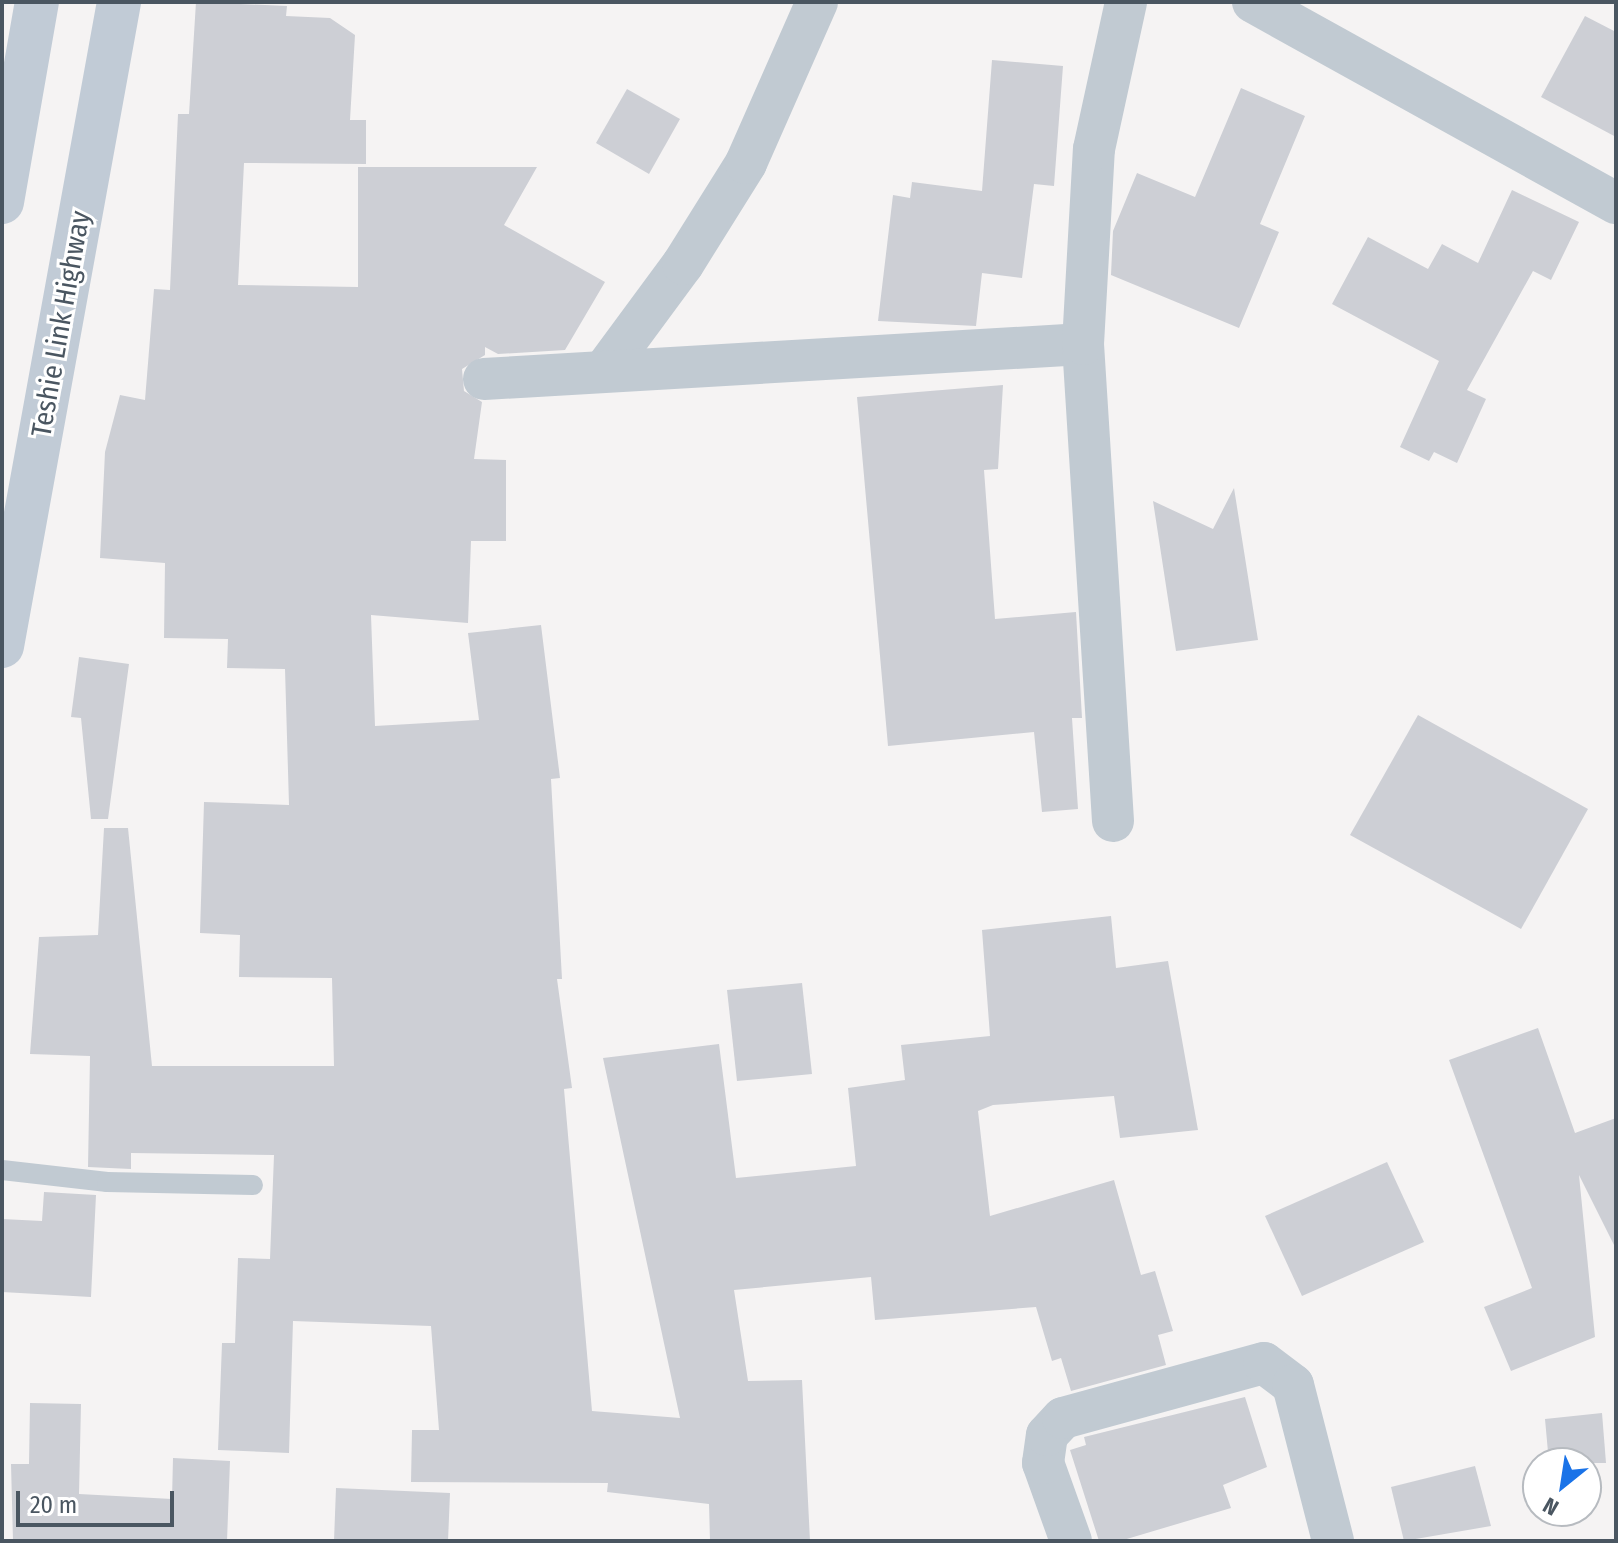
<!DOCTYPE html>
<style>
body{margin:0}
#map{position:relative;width:1618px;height:1543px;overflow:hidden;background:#f5f3f3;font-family:"Fira Sans Condensed",sans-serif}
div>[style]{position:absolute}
.building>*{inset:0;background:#cdcfd5}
.service>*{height:20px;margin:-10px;padding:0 10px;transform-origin:10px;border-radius:10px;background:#c1cad2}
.minor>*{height:42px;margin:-21px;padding:0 21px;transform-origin:21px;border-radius:21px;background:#c1cad2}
.secondary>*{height:44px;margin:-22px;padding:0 22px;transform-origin:22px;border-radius:22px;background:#c1cbd6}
span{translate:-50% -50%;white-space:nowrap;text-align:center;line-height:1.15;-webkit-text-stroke:6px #fff;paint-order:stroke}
.street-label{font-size:28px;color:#4a5661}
.frame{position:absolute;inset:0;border:4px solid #4a5661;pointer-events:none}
.north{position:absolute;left:1522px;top:1447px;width:80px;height:80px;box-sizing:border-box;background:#fff;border:2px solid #b7bbc0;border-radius:50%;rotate:210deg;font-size:22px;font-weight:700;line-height:32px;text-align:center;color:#4a5661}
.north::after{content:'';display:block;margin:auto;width:28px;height:36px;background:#1a73e8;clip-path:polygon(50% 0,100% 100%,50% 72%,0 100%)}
.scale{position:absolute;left:16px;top:1491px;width:158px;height:36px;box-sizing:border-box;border:4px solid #4a5661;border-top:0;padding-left:10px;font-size:24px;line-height:28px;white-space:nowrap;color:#4a5661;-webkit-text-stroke:6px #fff;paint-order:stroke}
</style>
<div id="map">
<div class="building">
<i style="clip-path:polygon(196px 2px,287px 6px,286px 16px,330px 18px,355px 35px,350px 120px,366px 120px,366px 164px,244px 163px,238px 285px,358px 287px,358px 167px,537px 167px,504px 225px,605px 282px,565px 350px,498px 354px,485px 347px,485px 355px,462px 369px,464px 391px,482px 402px,474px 459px,506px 460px,506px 541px,471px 541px,468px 623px,371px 615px,375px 726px,479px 720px,468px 633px,541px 625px,560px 778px,551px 779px,562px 979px,557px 979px,572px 1088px,564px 1089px,592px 1411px,680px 1418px,603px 1058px,719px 1044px,736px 1178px,856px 1166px,848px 1088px,905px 1080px,901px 1045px,990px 1036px,982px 930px,1111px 916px,1116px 968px,1168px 961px,1198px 1130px,1120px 1138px,1114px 1096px,993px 1105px,978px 1111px,990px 1216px,1114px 1180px,1141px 1275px,1155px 1271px,1173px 1331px,1158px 1335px,1166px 1365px,1071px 1391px,1061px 1358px,1052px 1361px,1036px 1307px,875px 1320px,871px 1277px,734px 1290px,748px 1381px,802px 1380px,810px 1541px,710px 1541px,709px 1504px,607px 1492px,608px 1483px,411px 1482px,412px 1430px,439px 1430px,431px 1326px,293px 1321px,289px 1453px,218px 1450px,222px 1343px,235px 1343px,238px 1258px,270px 1259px,274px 1155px,131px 1153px,131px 1169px,88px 1167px,90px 1056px,30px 1054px,39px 937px,98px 935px,104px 828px,128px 828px,152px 1066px,334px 1066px,332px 978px,239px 977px,240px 935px,200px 933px,204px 802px,289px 805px,285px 669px,227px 668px,228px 639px,164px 638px,165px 563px,100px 558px,105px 452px,120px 395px,145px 400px,154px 289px,170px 290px,178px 114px,189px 114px)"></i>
<i style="clip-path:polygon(1585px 16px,1616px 32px,1616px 137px,1541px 97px)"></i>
<i style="clip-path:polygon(992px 60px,1063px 66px,1054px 186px,1034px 184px,1022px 278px,982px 273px,976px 326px,878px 321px,893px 195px,910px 198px,912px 182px,982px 191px)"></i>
<i style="clip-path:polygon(1241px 88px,1305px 116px,1260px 224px,1279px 232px,1239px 328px,1111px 275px,1113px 231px,1137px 173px,1195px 197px)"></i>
<i style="clip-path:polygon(627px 89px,680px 119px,649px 174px,596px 143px)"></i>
<i style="clip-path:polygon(1512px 190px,1579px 222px,1551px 280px,1533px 271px,1467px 390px,1486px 399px,1457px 463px,1434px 452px,1429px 461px,1400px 447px,1439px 361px,1332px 304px,1368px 237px,1428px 269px,1442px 244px,1478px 263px)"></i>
<i style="clip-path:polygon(1003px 385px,998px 469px,984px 470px,995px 619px,1076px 612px,1082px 718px,1072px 718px,1078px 809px,1042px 812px,1034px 732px,888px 746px,857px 397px)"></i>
<i style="clip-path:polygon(1234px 488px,1258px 640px,1176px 651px,1153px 501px,1213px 529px)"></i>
<i style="clip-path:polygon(79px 657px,129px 664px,108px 819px,91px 819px,81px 718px,71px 717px)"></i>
<i style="clip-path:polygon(1418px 715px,1588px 809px,1521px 929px,1350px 835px)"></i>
<i style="clip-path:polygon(802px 983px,812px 1074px,737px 1081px,727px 990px)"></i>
<i style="clip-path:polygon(1538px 1028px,1575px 1133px,1616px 1118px,1616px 1249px,1579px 1175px,1595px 1337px,1511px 1371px,1484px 1307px,1532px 1288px,1449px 1060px)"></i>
<i style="clip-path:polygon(1387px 1162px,1424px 1242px,1302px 1296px,1265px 1216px)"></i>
<i style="clip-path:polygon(44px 1192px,96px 1195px,91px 1297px,2px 1292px,2px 1219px,42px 1221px)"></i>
<i style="clip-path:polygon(1245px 1397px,1267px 1467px,1223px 1485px,1231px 1508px,1120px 1541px,1099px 1541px,1070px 1450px,1086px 1445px,1084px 1437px)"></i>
<i style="clip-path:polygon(30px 1403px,81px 1404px,79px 1494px,172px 1499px,173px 1458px,230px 1461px,227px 1541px,13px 1541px,11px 1464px,29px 1464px)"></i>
<i style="clip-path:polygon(1602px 1413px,1606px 1463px,1549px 1463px,1545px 1419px)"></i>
<i style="clip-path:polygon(1475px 1466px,1491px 1526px,1404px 1541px,1391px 1487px)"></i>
<i style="clip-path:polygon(336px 1488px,450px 1493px,448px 1541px,334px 1541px)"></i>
</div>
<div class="service">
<i style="left:2px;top:1170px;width:106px;rotate:6.5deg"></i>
<i style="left:107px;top:1182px;width:146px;rotate:1.2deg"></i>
</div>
<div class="minor">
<i style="left:1253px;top:2px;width:415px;rotate:29deg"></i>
<i style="left:604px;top:371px;width:133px;rotate:-53.6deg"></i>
<i style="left:683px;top:264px;width:119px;rotate:-58deg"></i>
<i style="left:746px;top:163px;width:176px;rotate:-66.2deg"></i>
<i style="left:484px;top:379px;width:600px;rotate:-3.34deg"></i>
<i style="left:1113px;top:821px;width:478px;rotate:-93.6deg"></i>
<i style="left:1083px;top:344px;width:195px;rotate:-86.8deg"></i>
<i style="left:1094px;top:149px;width:150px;rotate:-77.7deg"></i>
<i style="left:1071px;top:1541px;width:83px;rotate:-109.7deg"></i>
<i style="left:1043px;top:1463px;width:28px;rotate:-82deg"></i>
<i style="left:1047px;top:1435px;width:23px;rotate:-47deg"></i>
<i style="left:1063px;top:1418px;width:208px;rotate:-15.3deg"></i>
<i style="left:1264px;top:1363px;width:36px;rotate:37deg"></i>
<i style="left:1293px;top:1385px;width:161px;rotate:75.6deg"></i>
</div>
<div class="secondary">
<i style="left:2px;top:202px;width:203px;rotate:-80.1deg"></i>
<i style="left:2px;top:646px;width:655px;rotate:-79.7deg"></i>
</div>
<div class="street-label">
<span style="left:61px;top:324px;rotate:-80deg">Teshie Link Highway</span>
</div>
<div class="frame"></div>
<div class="north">N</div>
<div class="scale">20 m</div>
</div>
